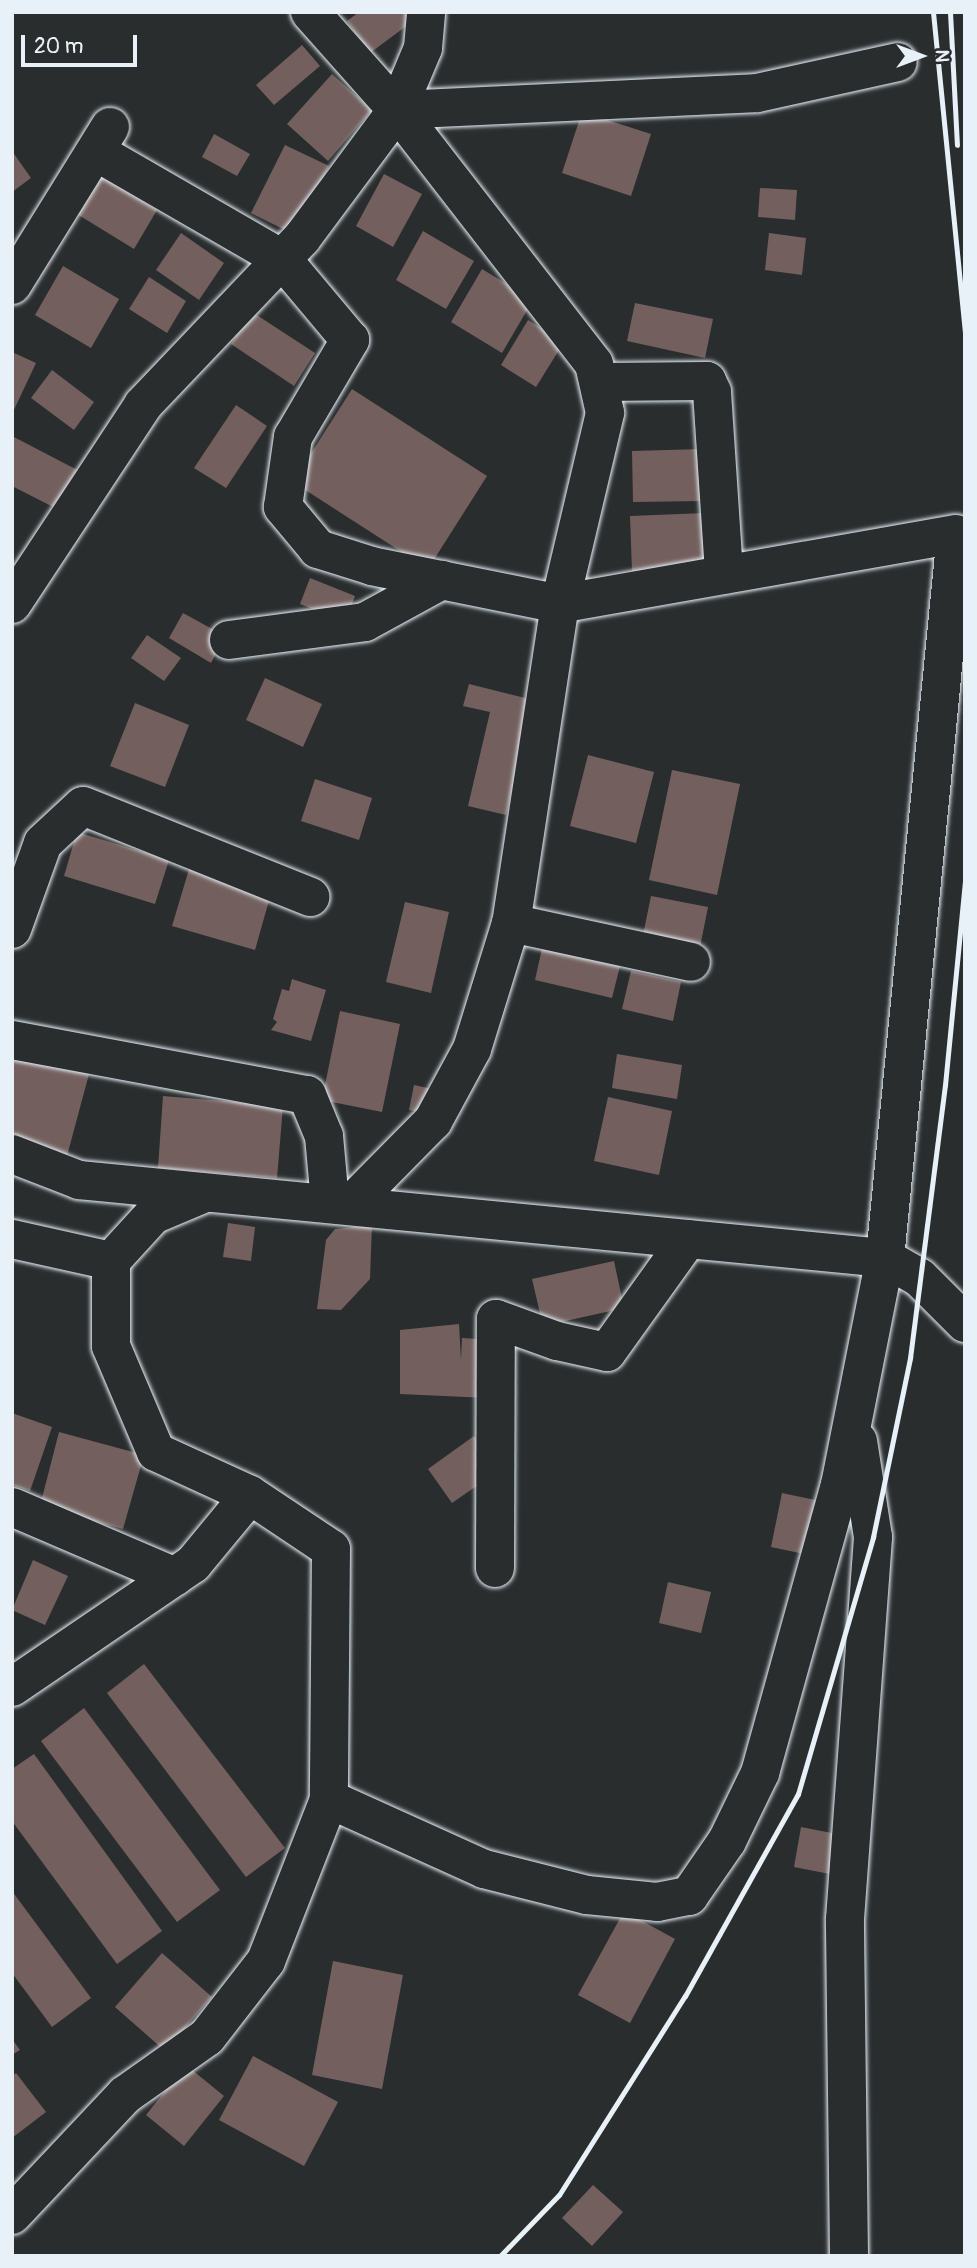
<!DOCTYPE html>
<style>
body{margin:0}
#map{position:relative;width:977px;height:2268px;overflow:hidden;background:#2a2d2e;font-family:Pangolin,sans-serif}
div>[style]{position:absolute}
.building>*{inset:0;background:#73605e}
.roads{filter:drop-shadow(0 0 2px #e8f1f8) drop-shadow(0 0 2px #e8f1f8)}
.minor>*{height:38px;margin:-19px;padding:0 19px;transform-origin:19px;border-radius:19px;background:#2a2d2e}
.rail>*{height:5px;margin:-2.5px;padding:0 2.5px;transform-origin:2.5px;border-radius:2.5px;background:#e8f1f8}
span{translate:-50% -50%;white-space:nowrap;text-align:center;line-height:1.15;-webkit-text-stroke:7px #2a2d2e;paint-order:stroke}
.frame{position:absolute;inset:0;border:14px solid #e8f1f8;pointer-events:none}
.north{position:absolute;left:886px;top:21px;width:70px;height:70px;-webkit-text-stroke:5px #2a2d2e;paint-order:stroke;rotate:90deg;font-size:19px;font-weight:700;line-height:28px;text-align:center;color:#e8f1f8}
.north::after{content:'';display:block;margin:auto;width:24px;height:32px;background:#e8f1f8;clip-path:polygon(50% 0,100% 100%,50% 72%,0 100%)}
.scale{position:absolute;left:21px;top:35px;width:116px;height:32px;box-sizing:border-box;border:4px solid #e8f1f8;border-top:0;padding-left:9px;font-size:21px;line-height:24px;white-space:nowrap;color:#e8f1f8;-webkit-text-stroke:5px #2a2d2e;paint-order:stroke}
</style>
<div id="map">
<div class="building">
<i style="clip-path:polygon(359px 12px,407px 12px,413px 21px,370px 53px,347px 21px)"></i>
<i style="clip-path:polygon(302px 45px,320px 66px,274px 105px,256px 85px)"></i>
<i style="clip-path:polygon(332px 74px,372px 110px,328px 161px,287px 124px)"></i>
<i style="clip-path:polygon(582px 112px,651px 134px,631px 196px,562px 173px)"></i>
<i style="clip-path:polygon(214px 134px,250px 154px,237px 176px,202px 157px)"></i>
<i style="clip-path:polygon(285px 145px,329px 166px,295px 235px,251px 213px)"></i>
<i style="clip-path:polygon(12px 151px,31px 178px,12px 192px)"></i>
<i style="clip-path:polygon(384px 174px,422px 194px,393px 247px,356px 226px)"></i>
<i style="clip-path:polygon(100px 176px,157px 210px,134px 249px,77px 214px)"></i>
<i style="clip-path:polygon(760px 188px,797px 190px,795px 220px,758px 217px)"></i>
<i style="clip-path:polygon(423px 231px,474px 261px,446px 309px,396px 280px)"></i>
<i style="clip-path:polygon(181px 233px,224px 263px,199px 300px,156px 270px)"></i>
<i style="clip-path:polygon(769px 233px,806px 238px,802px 275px,765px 270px)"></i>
<i style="clip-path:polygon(63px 266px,119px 299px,91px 348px,35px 315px)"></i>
<i style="clip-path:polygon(482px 269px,533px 300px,502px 353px,451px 322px)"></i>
<i style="clip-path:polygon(149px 277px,186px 301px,167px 333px,129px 309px)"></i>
<i style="clip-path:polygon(635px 303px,713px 319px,705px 358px,627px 341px)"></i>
<i style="clip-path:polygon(252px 312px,315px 353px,294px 386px,231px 344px)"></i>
<i style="clip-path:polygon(528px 320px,564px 342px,536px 387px,501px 365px)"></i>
<i style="clip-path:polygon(12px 352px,36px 363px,12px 414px)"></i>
<i style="clip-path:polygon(52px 370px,94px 402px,74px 430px,31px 398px)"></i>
<i style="clip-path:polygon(352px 389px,487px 476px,428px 569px,293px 482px)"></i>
<i style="clip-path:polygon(236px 405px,267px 426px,226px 488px,194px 468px)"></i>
<i style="clip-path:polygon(12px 436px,85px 474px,65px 513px,12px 486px)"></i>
<i style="clip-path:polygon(702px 449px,703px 501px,633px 502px,632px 451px)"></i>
<i style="clip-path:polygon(705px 513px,708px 568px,632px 571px,630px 516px)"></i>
<i style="clip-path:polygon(310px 578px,355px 596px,345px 622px,300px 604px)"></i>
<i style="clip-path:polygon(183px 613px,225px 636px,211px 663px,169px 638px)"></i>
<i style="clip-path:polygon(147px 635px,181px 658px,164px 681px,131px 658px)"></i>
<i style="clip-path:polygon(265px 678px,322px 704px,303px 747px,246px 720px)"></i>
<i style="clip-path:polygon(469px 684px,533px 700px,506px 815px,468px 806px,490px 712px,463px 706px)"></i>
<i style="clip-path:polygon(135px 703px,189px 725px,165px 787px,110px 766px)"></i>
<i style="clip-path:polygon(588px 755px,654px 772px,636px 843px,570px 826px)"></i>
<i style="clip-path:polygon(672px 770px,740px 784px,717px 895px,649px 880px)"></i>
<i style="clip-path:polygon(315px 779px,372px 798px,359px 840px,301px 821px)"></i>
<i style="clip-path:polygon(77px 832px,169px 860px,155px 904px,64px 876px)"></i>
<i style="clip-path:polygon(190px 866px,272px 890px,255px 950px,172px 926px)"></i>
<i style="clip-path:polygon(651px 896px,708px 907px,699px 952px,642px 940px)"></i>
<i style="clip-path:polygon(405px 902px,449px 912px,431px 993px,386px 982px)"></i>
<i style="clip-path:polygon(543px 944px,621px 962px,612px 998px,535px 980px)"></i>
<i style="clip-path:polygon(631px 971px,681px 982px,673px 1021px,622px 1009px)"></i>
<i style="clip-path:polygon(292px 979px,326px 990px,311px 1041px,271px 1030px,277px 1022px,273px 1019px,282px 989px,289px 991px)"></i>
<i style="clip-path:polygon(340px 1011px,400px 1024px,382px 1112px,322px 1100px)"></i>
<i style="clip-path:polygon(12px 1053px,89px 1074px,67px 1156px,12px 1141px)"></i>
<i style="clip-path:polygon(617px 1054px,682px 1065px,677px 1099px,612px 1088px)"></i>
<i style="clip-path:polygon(414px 1085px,432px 1089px,427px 1113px,409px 1110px)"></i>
<i style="clip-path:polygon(163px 1096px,283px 1106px,277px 1178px,158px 1168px)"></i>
<i style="clip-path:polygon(608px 1097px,672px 1111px,659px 1175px,594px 1161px)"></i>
<i style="clip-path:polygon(228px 1223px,255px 1227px,251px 1261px,223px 1257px)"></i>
<i style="clip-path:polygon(372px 1225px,370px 1279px,341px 1310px,317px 1309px,326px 1240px,335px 1229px)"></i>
<i style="clip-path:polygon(614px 1261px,624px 1308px,543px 1326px,532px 1279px)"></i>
<i style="clip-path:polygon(459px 1324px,461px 1360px,462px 1338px,512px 1341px,510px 1399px,400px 1394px,400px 1330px)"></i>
<i style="clip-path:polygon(12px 1413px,52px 1427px,30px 1491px,12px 1485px)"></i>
<i style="clip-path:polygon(59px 1432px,144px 1455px,123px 1529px,40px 1506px)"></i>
<i style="clip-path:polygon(474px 1436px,498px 1471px,452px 1503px,428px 1469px)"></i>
<i style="clip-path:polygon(782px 1493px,820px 1501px,809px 1555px,771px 1547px)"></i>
<i style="clip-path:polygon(33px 1560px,68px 1576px,45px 1625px,12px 1610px)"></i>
<i style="clip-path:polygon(668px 1582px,711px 1592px,701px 1633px,659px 1623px)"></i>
<i style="clip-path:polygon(144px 1664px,285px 1848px,246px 1877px,107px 1693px)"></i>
<i style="clip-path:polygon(84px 1708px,220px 1890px,177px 1922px,41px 1741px)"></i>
<i style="clip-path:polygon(34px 1754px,162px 1931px,117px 1964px,12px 1821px,12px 1769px)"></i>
<i style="clip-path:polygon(801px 1827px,847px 1836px,840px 1876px,794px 1867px)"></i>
<i style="clip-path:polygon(12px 1891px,91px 1998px,52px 2027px,12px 1973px)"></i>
<i style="clip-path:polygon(624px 1911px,675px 1939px,630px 2023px,578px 1995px)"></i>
<i style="clip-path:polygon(162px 1953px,212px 1997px,165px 2051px,115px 2007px)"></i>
<i style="clip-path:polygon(333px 1961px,403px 1975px,382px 2089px,312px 2075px)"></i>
<i style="clip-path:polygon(12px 2039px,20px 2050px,12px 2055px)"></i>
<i style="clip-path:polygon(253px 2056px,338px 2102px,304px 2166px,219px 2120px)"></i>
<i style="clip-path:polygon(186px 2065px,224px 2096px,184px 2146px,146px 2115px)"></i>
<i style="clip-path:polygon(16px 2073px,46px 2112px,12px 2138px,12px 2076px)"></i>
<i style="clip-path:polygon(593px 2185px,623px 2212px,592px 2246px,562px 2218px)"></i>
</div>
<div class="roads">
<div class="minor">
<i style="left:310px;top:12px;width:131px;rotate:48.4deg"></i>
<i style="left:397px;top:110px;width:321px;rotate:52.2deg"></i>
<i style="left:594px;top:364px;width:50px;rotate:77.3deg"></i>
<i style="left:605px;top:413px;width:196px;rotate:103.3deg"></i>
<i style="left:560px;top:604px;width:323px;rotate:98.7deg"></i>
<i style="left:511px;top:923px;width:132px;rotate:107.2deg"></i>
<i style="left:472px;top:1049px;width:82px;rotate:118.4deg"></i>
<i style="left:433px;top:1121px;width:115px;rotate:134.6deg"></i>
<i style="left:397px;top:110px;width:360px;rotate:-2.7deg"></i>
<i style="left:757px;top:93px;width:144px;rotate:-12.4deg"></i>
<i style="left:12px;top:285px;width:186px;rotate:-58.2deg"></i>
<i style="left:601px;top:382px;width:106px;rotate:-0.5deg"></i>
<i style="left:707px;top:381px;width:12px;rotate:66deg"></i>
<i style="left:712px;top:392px;width:183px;rotate:86.2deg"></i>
<i style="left:12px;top:604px;width:238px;rotate:-56.6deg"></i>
<i style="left:143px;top:405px;width:231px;rotate:-46.4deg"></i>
<i style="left:302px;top:238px;width:159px;rotate:-53.4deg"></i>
<i style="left:397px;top:110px;width:67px;rotate:-67.2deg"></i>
<i style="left:423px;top:48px;width:36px;rotate:-85deg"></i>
<i style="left:229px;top:640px;width:137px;rotate:-7.5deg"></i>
<i style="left:365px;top:622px;width:88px;rotate:-28.6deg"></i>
<i style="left:511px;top:923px;width:184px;rotate:12.2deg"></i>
<i style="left:12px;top:929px;width:91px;rotate:-70.2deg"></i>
<i style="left:43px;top:843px;width:54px;rotate:-42.8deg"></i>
<i style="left:83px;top:806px;width:245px;rotate:21.8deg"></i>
<i style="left:12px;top:1040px;width:300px;rotate:10.6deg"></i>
<i style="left:307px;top:1095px;width:44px;rotate:67.5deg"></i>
<i style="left:324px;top:1136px;width:66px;rotate:84.8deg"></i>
<i style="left:12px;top:1154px;width:72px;rotate:21.2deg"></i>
<i style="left:79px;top:1180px;width:810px;rotate:5.53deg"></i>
<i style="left:885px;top:1258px;width:40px;rotate:29.7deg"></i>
<i style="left:920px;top:1278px;width:64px;rotate:45deg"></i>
<i style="left:205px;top:1193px;width:56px;rotate:157.1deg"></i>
<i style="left:153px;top:1215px;width:62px;rotate:132.4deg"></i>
<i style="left:111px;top:1261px;width:85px;rotate:90deg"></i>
<i style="left:111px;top:1346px;width:115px;rotate:67deg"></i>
<i style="left:156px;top:1452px;width:103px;rotate:24.6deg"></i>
<i style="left:250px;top:1495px;width:97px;rotate:33.7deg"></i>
<i style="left:331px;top:1549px;width:250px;rotate:90.5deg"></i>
<i style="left:12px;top:1239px;width:101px;rotate:12.5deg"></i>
<i style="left:12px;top:1507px;width:177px;rotate:23.2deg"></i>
<i style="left:495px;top:1568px;width:249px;rotate:-89.8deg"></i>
<i style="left:496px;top:1319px;width:65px;rotate:19.8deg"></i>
<i style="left:557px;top:1341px;width:51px;rotate:12.4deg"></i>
<i style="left:607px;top:1352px;width:139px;rotate:-54.4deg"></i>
<i style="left:12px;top:1687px;width:219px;rotate:-34.2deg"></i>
<i style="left:193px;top:1564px;width:89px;rotate:-50.4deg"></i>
<i style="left:12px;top:2215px;width:165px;rotate:-46.7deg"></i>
<i style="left:125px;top:2095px;width:100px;rotate:-35.3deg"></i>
<i style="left:207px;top:2037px;width:96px;rotate:-52.2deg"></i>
<i style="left:266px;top:1961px;width:174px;rotate:-68.7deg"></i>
<i style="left:329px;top:1799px;width:170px;rotate:24.3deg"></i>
<i style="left:484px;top:1869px;width:106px;rotate:14.2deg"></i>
<i style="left:587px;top:1895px;width:70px;rotate:5.7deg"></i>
<i style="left:657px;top:1902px;width:33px;rotate:-11deg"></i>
<i style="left:689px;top:1896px;width:67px;rotate:-55.4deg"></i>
<i style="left:727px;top:1841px;width:76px;rotate:-64.1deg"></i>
<i style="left:760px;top:1773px;width:299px;rotate:-74.5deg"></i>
<i style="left:840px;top:1485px;width:231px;rotate:-78.8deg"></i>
<i style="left:885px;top:1258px;width:727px;rotate:-84.4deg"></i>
<i style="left:956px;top:534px;width:402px;rotate:170deg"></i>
<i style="left:560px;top:604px;width:192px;rotate:-168.6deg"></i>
<i style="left:372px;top:566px;width:57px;rotate:-162.5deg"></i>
<i style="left:318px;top:549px;width:55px;rotate:-129.8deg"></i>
<i style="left:283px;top:507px;width:71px;rotate:-81.9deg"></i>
<i style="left:293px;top:437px;width:113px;rotate:-59.6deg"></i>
<i style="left:350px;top:340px;width:106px;rotate:-130deg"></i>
<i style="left:282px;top:259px;width:214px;rotate:-150deg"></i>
<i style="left:849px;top:2256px;width:337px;rotate:-90.7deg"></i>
<i style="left:845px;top:1919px;width:383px;rotate:-85.8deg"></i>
<i style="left:873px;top:1537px;width:97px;rotate:-98.9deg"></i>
</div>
</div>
<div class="rail">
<i style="left:933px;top:12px;width:324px;rotate:84.3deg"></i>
<i style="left:950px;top:12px;width:133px;rotate:87deg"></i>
<i style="left:500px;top:2256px;width:85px;rotate:-46deg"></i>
<i style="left:559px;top:2195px;width:236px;rotate:-57.7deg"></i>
<i style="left:685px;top:1996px;width:231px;rotate:-60.8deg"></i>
<i style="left:798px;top:1794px;width:268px;rotate:-73.7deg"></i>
<i style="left:873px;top:1537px;width:183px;rotate:-78.3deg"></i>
<i style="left:910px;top:1358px;width:275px;rotate:-82.7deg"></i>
<i style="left:945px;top:1085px;width:205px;rotate:-84.4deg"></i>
</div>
<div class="frame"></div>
<div class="north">N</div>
<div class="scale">20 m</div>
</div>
